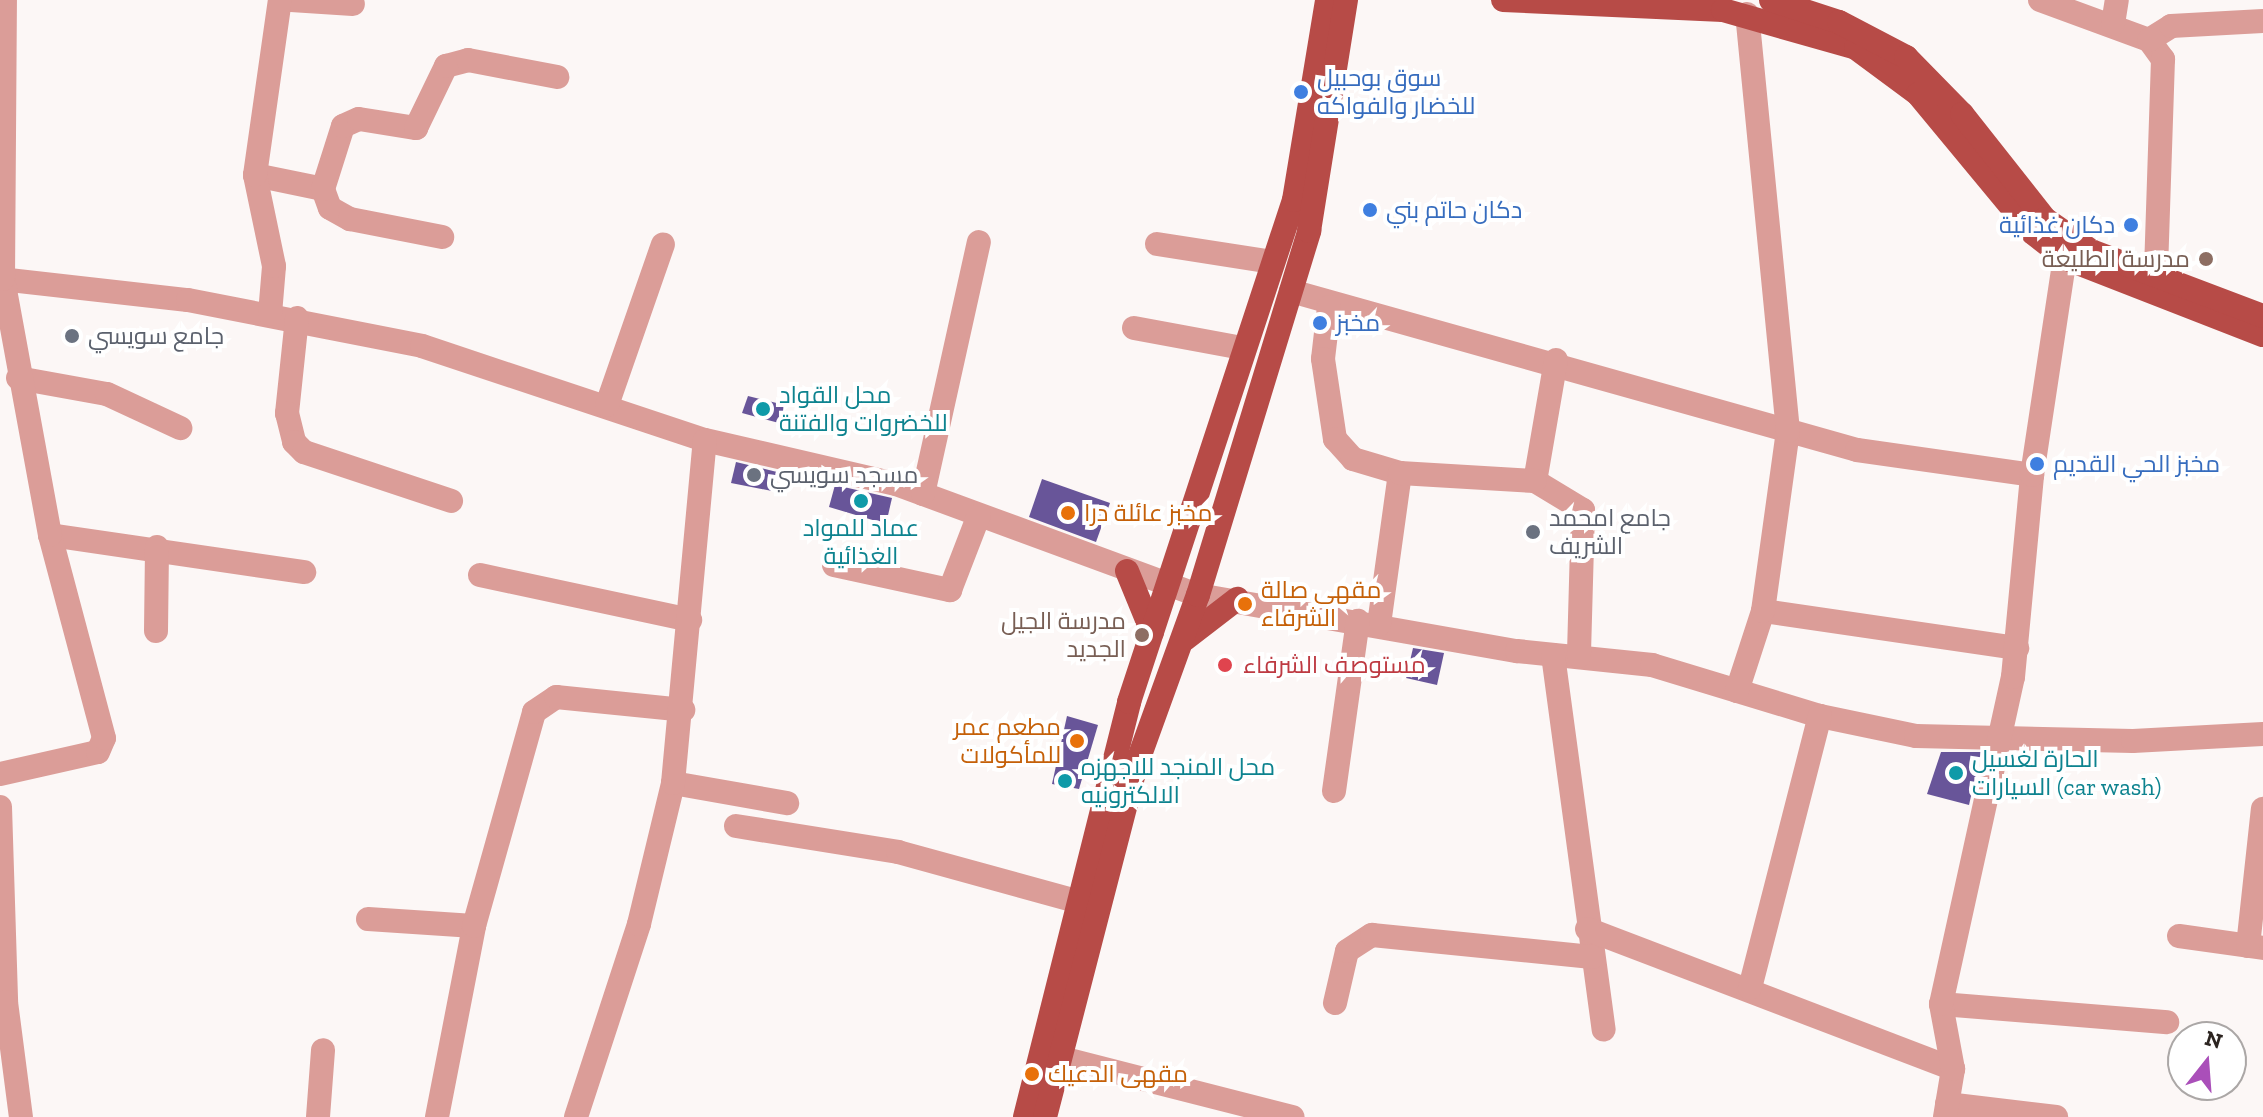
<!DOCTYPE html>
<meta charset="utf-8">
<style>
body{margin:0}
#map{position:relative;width:2263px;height:1117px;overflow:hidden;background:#fcf7f6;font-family:"Zilla Slab",Cairo,serif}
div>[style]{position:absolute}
.building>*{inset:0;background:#685599}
.minor>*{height:24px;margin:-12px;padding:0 12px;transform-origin:12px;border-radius:12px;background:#db9d98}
.major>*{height:24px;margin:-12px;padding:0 12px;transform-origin:12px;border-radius:12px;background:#b74b47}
.dots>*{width:22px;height:22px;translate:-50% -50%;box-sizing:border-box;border:4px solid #fff;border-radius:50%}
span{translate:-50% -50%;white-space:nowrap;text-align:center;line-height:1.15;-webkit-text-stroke:8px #fff;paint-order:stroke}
.shop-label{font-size:24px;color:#366cbe}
.left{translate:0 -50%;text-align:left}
.right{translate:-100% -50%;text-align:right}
.education-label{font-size:24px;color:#785e54}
.worship-label{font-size:24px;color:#5b616d}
.culture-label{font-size:24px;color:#0d838f}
.food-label{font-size:24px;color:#c56008}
.health-label{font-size:24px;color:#be3a42}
.north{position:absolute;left:2167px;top:1021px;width:80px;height:80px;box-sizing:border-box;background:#fff;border:2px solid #aba7a6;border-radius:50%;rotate:17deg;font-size:22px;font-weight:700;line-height:32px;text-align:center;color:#2c2420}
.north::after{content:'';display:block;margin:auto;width:28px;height:36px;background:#aa4fb9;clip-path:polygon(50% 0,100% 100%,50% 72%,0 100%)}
</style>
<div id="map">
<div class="building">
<i style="clip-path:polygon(748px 396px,785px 405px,779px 423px,742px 413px)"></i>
<i style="clip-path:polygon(736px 462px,777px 472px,772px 491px,731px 483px)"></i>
<i style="clip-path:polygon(1042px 479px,1110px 503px,1096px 542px,1029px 517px)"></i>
<i style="clip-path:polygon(835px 485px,892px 498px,886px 524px,829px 507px)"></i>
<i style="clip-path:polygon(1413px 648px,1444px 653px,1437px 685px,1406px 678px)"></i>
<i style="clip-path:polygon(1067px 716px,1098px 725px,1079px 789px,1052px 784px)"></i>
<i style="clip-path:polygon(1941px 752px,1981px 752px,1969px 805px,1927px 794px)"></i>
</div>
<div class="minor">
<i style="left:291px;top:0;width:62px;rotate:3.7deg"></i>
<i style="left:2040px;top:0;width:116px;rotate:20.2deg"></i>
<i style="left:2149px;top:40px;width:24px;rotate:54deg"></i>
<i style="left:2163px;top:59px;width:216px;rotate:91.9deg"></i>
<i style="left:2113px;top:24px;width:24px;rotate:-81deg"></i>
<i style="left:2149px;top:40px;width:26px;rotate:-32deg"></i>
<i style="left:2171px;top:26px;width:92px;rotate:-3.1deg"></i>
<i style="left:255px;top:175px;width:69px;rotate:11.6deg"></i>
<i style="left:323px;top:189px;width:20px;rotate:70deg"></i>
<i style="left:330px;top:208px;width:23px;rotate:29deg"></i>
<i style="left:350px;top:219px;width:94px;rotate:11.1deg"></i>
<i style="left:323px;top:189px;width:66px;rotate:-72.4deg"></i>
<i style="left:343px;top:126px;width:17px;rotate:-24deg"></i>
<i style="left:359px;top:119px;width:58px;rotate:9deg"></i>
<i style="left:416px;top:128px;width:69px;rotate:-64.2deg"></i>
<i style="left:446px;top:66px;width:23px;rotate:-15deg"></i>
<i style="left:468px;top:60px;width:91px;rotate:10.8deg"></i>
<i style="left:1157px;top:244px;width:116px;rotate:8.9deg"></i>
<i style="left:0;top:279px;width:189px;rotate:6.4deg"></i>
<i style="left:188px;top:300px;width:238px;rotate:11.1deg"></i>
<i style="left:422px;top:346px;width:298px;rotate:18.4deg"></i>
<i style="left:705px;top:440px;width:196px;rotate:13deg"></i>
<i style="left:896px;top:484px;width:322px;rotate:20.2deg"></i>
<i style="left:1198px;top:595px;width:324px;rotate:10deg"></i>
<i style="left:1517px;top:651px;width:136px;rotate:5.9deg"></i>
<i style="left:1652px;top:665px;width:176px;rotate:16.9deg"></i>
<i style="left:1820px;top:716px;width:98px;rotate:11.8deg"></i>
<i style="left:1916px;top:736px;width:217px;rotate:1.3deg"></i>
<i style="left:2133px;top:741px;width:130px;rotate:-3.1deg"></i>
<i style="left:1291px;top:291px;width:588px;rotate:15.69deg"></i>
<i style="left:1857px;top:450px;width:177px;rotate:8.1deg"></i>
<i style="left:1329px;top:307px;width:52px;rotate:96.6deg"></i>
<i style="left:1323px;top:359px;width:81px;rotate:81.5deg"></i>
<i style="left:1335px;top:439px;width:27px;rotate:48deg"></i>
<i style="left:1353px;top:459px;width:49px;rotate:16.6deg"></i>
<i style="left:1400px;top:473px;width:153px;rotate:97.9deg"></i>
<i style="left:270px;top:314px;width:48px;rotate:-85.2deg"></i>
<i style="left:274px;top:266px;width:93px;rotate:-101.8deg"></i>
<i style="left:255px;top:175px;width:177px;rotate:-81.9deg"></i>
<i style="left:297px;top:318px;width:96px;rotate:96deg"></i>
<i style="left:287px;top:413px;width:30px;rotate:76deg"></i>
<i style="left:294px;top:442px;width:14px;rotate:45deg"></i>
<i style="left:304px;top:452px;width:155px;rotate:18.4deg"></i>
<i style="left:1134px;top:328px;width:110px;rotate:10.5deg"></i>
<i style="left:1556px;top:360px;width:123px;rotate:99.8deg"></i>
<i style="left:1535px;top:481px;width:56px;rotate:31.1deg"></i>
<i style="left:1583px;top:510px;width:146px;rotate:91.6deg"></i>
<i style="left:18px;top:378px;width:90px;rotate:10.2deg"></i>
<i style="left:107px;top:394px;width:81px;rotate:25deg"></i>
<i style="left:607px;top:405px;width:170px;rotate:-70.8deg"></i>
<i style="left:1400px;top:473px;width:135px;rotate:3.4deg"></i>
<i style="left:923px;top:494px;width:258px;rotate:-77.5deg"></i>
<i style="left:50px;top:535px;width:257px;rotate:8.3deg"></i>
<i style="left:834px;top:565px;width:119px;rotate:12.2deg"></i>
<i style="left:950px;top:590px;width:80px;rotate:-68.9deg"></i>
<i style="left:480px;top:575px;width:215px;rotate:12.1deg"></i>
<i style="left:1763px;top:611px;width:257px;rotate:8.3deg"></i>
<i style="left:156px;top:631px;width:84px;rotate:-89.3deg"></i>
<i style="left:1553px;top:655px;width:378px;rotate:82.3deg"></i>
<i style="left:1737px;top:691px;width:84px;rotate:-72deg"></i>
<i style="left:1763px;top:611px;width:182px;rotate:-82.1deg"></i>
<i style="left:1788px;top:431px;width:419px;rotate:-95.6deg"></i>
<i style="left:0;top:774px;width:100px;rotate:-12.7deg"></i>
<i style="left:98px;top:752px;width:15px;rotate:-67deg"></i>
<i style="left:104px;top:738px;width:210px;rotate:-104.9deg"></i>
<i style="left:50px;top:535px;width:260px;rotate:-100.4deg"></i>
<i style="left:3px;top:279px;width:279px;rotate:-89.6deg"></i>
<i style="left:673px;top:783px;width:116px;rotate:10deg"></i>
<i style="left:1334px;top:791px;width:172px;rotate:-82deg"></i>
<i style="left:0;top:807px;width:195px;rotate:88.2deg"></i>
<i style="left:6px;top:1002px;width:116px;rotate:82.6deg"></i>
<i style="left:736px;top:826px;width:164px;rotate:9.1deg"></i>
<i style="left:898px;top:852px;width:188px;rotate:15.4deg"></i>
<i style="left:368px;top:919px;width:106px;rotate:3.8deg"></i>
<i style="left:1587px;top:929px;width:392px;rotate:20.9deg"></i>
<i style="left:2179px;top:936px;width:85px;rotate:8.1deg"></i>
<i style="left:2248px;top:946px;width:138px;rotate:-83.8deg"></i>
<i style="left:1750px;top:988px;width:281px;rotate:-75.6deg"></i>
<i style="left:1335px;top:1003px;width:53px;rotate:-77deg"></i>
<i style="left:1347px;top:951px;width:30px;rotate:-33deg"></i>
<i style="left:1372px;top:935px;width:221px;rotate:5.7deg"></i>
<i style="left:1941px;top:1004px;width:227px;rotate:4.6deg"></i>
<i style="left:1061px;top:1058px;width:239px;rotate:14.3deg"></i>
<i style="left:1947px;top:1104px;width:110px;rotate:6.8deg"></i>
<i style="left:318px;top:1117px;width:67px;rotate:-85.7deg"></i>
<i style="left:437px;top:1117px;width:195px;rotate:-79deg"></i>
<i style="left:474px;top:926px;width:222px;rotate:-74.3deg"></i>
<i style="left:534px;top:712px;width:27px;rotate:-34deg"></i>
<i style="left:556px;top:697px;width:128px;rotate:5.8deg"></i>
<i style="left:576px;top:1117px;width:203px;rotate:-71.9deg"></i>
<i style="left:639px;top:924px;width:145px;rotate:-76.4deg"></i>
<i style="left:673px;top:783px;width:344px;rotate:-84.7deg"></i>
<i style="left:1945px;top:1117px;width:49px;rotate:-80.5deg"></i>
<i style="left:1953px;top:1069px;width:66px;rotate:-100.5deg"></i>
<i style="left:1941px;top:1004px;width:335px;rotate:-77.6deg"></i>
<i style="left:2013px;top:677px;width:203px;rotate:-84.6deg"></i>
<i style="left:2032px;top:475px;width:219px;rotate:-81.4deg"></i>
<i style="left:2065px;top:258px;width:17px;rotate:-59deg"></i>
</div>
<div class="major">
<i style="left:1503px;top:0;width:220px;rotate:2.6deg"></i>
<i style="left:1723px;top:10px;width:138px;rotate:15.9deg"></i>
<i style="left:1856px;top:48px;width:77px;rotate:36.6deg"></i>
<i style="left:1918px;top:94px;width:180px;rotate:50.4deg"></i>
<i style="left:2033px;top:233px;width:41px;rotate:38deg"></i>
<i style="left:2065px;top:258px;width:212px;rotate:21.3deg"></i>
<i style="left:1771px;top:0;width:71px;rotate:17.9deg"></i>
<i style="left:1839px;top:22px;width:76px;rotate:27.6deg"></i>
<i style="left:1906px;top:57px;width:80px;rotate:45.5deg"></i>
<i style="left:1962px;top:114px;width:134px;rotate:51.7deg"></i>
<i style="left:2045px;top:219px;width:56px;rotate:34.8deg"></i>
<i style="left:2091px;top:251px;width:184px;rotate:20.7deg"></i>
<i style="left:1127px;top:571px;width:66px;rotate:67.7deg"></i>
<i style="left:1185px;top:639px;width:66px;rotate:-37.6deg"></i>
<i style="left:1025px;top:1117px;width:428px;rotate:-75.9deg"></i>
<i style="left:1129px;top:702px;width:528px;rotate:-71.81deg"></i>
<i style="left:1294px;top:200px;width:203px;rotate:-80.6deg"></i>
<i style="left:1045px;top:1117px;width:363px;rotate:-75.5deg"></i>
<i style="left:1136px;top:766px;width:182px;rotate:-70.1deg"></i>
<i style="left:1198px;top:595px;width:381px;rotate:-73deg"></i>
<i style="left:1309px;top:231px;width:234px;rotate:-80.9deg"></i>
</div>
<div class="dots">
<i style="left:1301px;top:92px;background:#3f7fe0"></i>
<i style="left:1370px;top:210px;background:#3f7fe0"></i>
<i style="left:2131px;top:225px;background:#3f7fe0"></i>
<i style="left:2206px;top:259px;background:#8d6e63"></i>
<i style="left:1320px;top:323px;background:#3f7fe0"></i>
<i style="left:72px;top:336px;background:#6b7280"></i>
<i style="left:763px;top:409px;background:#0f9aa8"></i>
<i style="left:2037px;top:464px;background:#3f7fe0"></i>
<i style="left:754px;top:475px;background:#6b7280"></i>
<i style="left:861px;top:501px;background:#0f9aa8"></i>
<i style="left:1068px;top:513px;background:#e8710a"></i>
<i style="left:1533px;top:532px;background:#6b7280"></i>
<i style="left:1245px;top:604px;background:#e8710a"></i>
<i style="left:1142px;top:635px;background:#8d6e63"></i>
<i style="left:1225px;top:665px;background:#e0444e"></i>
<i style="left:1077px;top:741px;background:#e8710a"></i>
<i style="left:1956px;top:773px;background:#0f9aa8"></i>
<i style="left:1065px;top:781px;background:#0f9aa8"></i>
<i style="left:1032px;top:1074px;background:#e8710a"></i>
</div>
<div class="shop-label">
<span class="left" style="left:1317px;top:92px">سوق بوحبيل<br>للخضار والفواكه</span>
<span class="left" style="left:1386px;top:210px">دكان حاتم بني</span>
<span class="right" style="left:2115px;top:225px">دكان غذائية</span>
<span class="left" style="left:1336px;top:323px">مخبز</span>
<span class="left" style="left:2053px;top:464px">مخبز الحي القديم</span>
</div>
<div class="education-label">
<span class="right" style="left:2190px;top:259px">مدرسة الطليعة</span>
<span class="right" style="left:1126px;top:635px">مدرسة الجيل<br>الجديد</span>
</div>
<div class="worship-label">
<span class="left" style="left:88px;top:336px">جامع سويسي</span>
<span class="left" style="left:770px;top:475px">مسجد سويسي</span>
<span class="left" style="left:1549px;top:532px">جامع امحمد<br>الشريف</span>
</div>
<div class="culture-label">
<span class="left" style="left:779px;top:409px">محل القواد<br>للخضروات والفتنة</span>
<span style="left:861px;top:542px">عماد للمواد<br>الغذائية</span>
<span class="left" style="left:1972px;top:773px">الحارة لغسيل<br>السيارات (car wash)</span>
<span class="left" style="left:1081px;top:781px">محل المنجد للاجهزه<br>الالكترونيه</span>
</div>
<div class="food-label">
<span class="left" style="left:1084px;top:513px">مخبز عائلة درا</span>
<span class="left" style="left:1261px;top:604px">مقهى صالة<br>الشرفاء</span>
<span class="right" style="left:1061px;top:741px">مطعم عمر<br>للمأكولات</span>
<span class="left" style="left:1048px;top:1074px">مقهى الدعيك</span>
</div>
<div class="health-label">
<span class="left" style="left:1243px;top:665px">مستوصف الشرفاء</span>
</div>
<div class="north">N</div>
</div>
